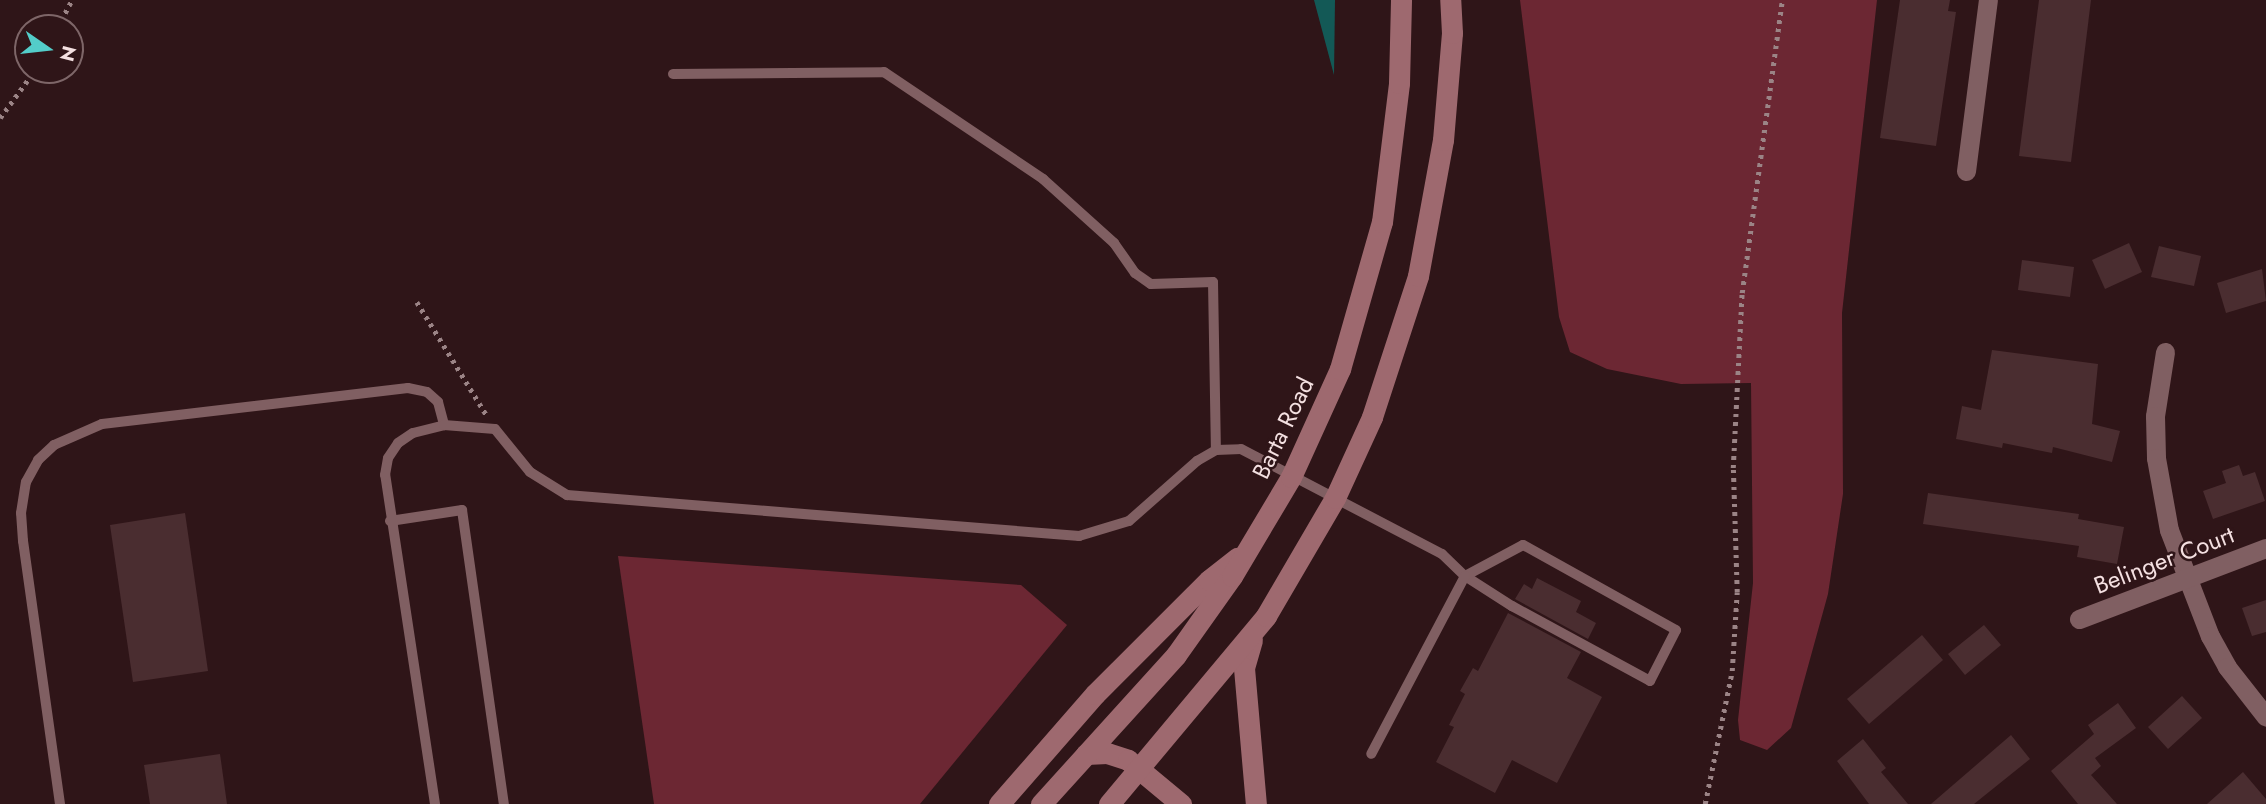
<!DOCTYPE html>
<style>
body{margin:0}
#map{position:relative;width:2266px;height:804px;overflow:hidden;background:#2f1518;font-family:Jost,sans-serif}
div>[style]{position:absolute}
.green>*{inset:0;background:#6c2733}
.water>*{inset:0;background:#135956}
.building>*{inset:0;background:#4a2d30}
.path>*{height:4.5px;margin-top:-2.25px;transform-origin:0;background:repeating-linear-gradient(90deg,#9b8486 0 3.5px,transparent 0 8.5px)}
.lane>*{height:10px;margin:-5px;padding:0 5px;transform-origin:5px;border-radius:5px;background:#805f62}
.street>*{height:19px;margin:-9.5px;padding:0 9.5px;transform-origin:9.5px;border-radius:9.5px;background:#805f62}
.secondary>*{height:21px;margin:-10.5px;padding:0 10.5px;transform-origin:10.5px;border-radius:10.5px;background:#9e696f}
span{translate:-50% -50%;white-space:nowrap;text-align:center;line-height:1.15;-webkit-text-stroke:5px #2f1518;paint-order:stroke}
.street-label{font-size:24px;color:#f4e0e1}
.north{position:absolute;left:14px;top:14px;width:70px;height:70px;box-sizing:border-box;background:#2f1518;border:2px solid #7e6668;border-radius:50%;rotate:104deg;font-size:19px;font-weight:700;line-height:28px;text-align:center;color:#f4e0e1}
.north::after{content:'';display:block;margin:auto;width:24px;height:32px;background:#53cdc9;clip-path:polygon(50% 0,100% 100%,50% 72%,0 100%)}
</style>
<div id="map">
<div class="green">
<i style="clip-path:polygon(1520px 0,1877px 0,1842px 313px,1843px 494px,1828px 594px,1791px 728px,1767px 750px,1740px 740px,1738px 720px,1753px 583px,1751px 383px,1681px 384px,1607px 369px,1570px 352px,1559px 317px)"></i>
<i style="clip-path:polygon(618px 556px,1021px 585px,1067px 625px,920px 804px,654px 804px)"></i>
</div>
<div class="water">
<i style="clip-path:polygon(1314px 0,1335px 0,1334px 75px)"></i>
</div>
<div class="building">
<i style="clip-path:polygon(1900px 0,1950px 0,1948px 11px,1956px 12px,1936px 146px,1880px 138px)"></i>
<i style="clip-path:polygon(2039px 0,2091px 0,2071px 162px,2019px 156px)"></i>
<i style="clip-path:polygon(2129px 243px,2142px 272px,2105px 289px,2092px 260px)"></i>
<i style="clip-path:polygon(2159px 246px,2201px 256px,2194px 286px,2151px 277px)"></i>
<i style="clip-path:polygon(2022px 260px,2074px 267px,2070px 297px,2018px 290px)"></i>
<i style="clip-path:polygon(2262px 269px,2266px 301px,2226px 313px,2217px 283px)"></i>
<i style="clip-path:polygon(1992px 350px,2098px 364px,2092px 424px,2120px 431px,2112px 462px,2053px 447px,2052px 453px,2003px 443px,2002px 448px,1956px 439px,1962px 406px,1981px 410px)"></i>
<i style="clip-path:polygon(2239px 465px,2243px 476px,2255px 472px,2265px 501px,2213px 519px,2203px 491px,2226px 483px,2222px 471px)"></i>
<i style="clip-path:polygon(1928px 493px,2079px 514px,2078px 519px,2124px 527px,2117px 564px,2077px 557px,2079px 546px,1923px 524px)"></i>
<i style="clip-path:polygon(185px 513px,208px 671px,133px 682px,110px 525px)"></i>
<i style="clip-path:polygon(1537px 578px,1581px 601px,1576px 612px,1596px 623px,1588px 639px,1515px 599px,1524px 584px,1532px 589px)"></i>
<i style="clip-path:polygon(2266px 600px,2266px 632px,2252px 636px,2242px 608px)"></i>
<i style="clip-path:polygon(1508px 613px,1581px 652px,1567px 678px,1602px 697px,1557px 783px,1512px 760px,1495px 793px,1436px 762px,1454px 727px,1449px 725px,1465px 694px,1460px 691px,1473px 668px,1478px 671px)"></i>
<i style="clip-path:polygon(1984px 625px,2001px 645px,1965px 675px,1948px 654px)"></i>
<i style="clip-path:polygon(1922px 635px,1943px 660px,1869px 724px,1847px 699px)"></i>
<i style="clip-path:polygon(2182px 696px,2202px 718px,2168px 749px,2148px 727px)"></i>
<i style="clip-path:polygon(2118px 703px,2136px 728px,2095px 758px,2101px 766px,2091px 775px,2117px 804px,2078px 804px,2051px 771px,2094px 734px,2088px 725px)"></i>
<i style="clip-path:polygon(2011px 735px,2030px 759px,1974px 804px,1931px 804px)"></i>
<i style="clip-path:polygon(1863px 739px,1886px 768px,1881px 772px,1908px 804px,1869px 804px,1837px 761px)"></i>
<i style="clip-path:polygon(220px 754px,227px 804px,150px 804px,144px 765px)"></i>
<i style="clip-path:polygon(2243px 772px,2266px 799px,2266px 804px,2207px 804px)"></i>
</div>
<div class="path">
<i style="left:57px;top:28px;width:32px;rotate:-62deg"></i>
<i style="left:0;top:118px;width:59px;rotate:-53.9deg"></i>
<i style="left:417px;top:302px;width:132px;rotate:58.4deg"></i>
<i style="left:1705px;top:804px;width:136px;rotate:-78.5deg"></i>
<i style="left:1732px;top:671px;width:79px;rotate:-86.4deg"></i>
<i style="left:1737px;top:592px;width:124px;rotate:-91.8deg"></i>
<i style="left:1733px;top:468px;width:175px;rotate:-87.1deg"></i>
<i style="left:1742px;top:293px;width:296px;rotate:-82.2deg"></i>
</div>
<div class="lane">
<i style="left:673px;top:74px;width:211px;rotate:-0.5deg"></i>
<i style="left:884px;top:72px;width:192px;rotate:33.9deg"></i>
<i style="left:1043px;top:179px;width:96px;rotate:42deg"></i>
<i style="left:1114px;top:243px;width:37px;rotate:55deg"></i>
<i style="left:1135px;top:273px;width:19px;rotate:35deg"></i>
<i style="left:1151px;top:284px;width:62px;rotate:-1.8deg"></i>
<i style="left:1213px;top:282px;width:168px;rotate:89deg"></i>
<i style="left:390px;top:521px;width:73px;rotate:-8.7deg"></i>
<i style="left:462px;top:510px;width:297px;rotate:81.9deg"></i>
<i style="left:60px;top:804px;width:266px;rotate:-98deg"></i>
<i style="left:23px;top:541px;width:28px;rotate:-94deg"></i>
<i style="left:21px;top:513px;width:31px;rotate:-81deg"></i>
<i style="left:26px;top:482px;width:25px;rotate:-61deg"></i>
<i style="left:38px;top:460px;width:22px;rotate:-43deg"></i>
<i style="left:54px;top:445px;width:52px;rotate:-23.6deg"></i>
<i style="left:102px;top:424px;width:308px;rotate:-6.7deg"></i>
<i style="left:408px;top:388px;width:19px;rotate:12deg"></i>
<i style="left:427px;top:392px;width:15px;rotate:42deg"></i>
<i style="left:438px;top:402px;width:24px;rotate:75deg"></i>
<i style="left:435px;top:804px;width:333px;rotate:-98.6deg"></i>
<i style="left:385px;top:475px;width:17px;rotate:-80deg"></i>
<i style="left:388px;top:458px;width:18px;rotate:-56deg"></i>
<i style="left:398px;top:443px;width:18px;rotate:-34deg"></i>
<i style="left:413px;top:433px;width:32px;rotate:-14deg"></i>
<i style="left:444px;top:425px;width:51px;rotate:4.5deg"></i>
<i style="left:495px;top:429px;width:55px;rotate:50.9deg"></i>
<i style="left:530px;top:472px;width:44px;rotate:31.9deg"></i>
<i style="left:567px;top:495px;width:514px;rotate:4.58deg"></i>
<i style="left:1079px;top:536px;width:52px;rotate:-16.7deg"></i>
<i style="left:1129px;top:521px;width:91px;rotate:-41.4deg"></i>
<i style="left:1197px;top:461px;width:22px;rotate:-30deg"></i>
<i style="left:1216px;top:450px;width:25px;rotate:-2deg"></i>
<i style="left:1241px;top:449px;width:227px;rotate:27.6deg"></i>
<i style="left:1442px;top:554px;width:32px;rotate:44deg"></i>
<i style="left:1465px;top:576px;width:56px;rotate:32.6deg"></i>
<i style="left:1512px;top:606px;width:157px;rotate:28.5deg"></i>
<i style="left:1650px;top:681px;width:57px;rotate:-63deg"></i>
<i style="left:1676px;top:630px;width:175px;rotate:-150.9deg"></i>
<i style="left:1523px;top:545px;width:66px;rotate:151.9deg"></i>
<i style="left:1465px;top:576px;width:201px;rotate:117.8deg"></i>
</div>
<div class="street">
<i style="left:1966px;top:171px;width:172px;rotate:-82.7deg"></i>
<i style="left:2165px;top:352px;width:65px;rotate:98.9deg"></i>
<i style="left:2155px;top:416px;width:42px;rotate:88.6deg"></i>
<i style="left:2156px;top:458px;width:73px;rotate:79.8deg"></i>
<i style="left:2169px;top:530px;width:114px;rotate:68.9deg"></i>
<i style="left:2210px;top:636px;width:35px;rotate:61deg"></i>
<i style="left:2227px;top:667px;width:63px;rotate:52deg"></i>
<i style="left:2079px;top:619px;width:200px;rotate:-20.8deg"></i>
</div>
<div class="secondary">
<i style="left:1252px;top:640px;width:29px;rotate:106deg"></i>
<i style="left:1244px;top:668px;width:137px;rotate:85deg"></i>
<i style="left:1086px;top:754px;width:21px;rotate:-3deg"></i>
<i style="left:1107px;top:753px;width:22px;rotate:18deg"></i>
<i style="left:1128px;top:760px;width:69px;rotate:39.7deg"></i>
<i style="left:999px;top:804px;width:146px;rotate:-48.9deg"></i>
<i style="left:1095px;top:694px;width:161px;rotate:-45deg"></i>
<i style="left:1209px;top:580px;width:36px;rotate:-38deg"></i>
<i style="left:1041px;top:804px;width:201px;rotate:-47.8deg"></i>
<i style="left:1176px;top:655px;width:97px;rotate:-54.7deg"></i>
<i style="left:1232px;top:576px;width:115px;rotate:-59.2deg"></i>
<i style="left:1291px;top:477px;width:119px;rotate:-65.6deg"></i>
<i style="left:1340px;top:369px;width:153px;rotate:-74.1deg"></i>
<i style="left:1382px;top:222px;width:140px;rotate:-83deg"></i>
<i style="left:1399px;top:83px;width:83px;rotate:-88.6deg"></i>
<i style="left:1109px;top:804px;width:245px;rotate:-50.1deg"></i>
<i style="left:1266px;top:616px;width:137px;rotate:-59.7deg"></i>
<i style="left:1335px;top:498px;width:89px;rotate:-65.4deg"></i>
<i style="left:1372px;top:417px;width:148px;rotate:-71.9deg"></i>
<i style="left:1418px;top:276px;width:138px;rotate:-79.6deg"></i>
<i style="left:1443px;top:140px;width:107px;rotate:-85.2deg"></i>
<i style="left:1452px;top:33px;width:33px;rotate:-93deg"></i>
</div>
<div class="street-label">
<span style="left:1283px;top:428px;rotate:-64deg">Barta Road</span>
<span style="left:2164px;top:560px;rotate:-21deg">Belinger Court</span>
</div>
<div class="north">N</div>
</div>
